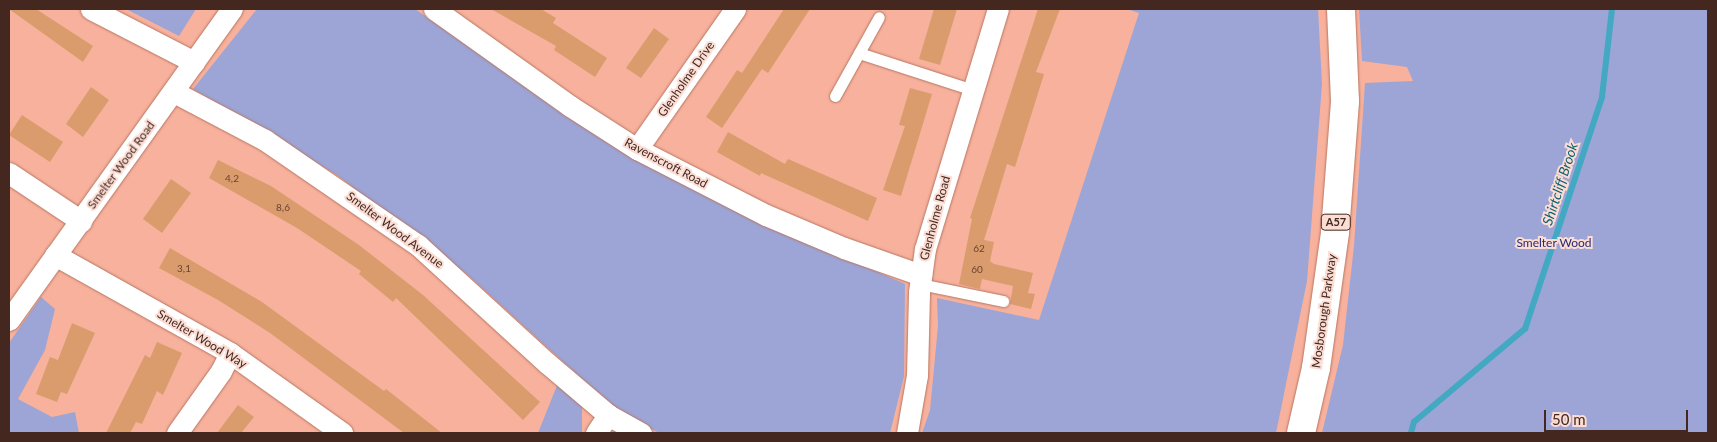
<!DOCTYPE html>
<style>
body{margin:0}
#map{position:relative;width:1717px;height:442px;overflow:hidden;background:#f7b19c;font-family:Lato,sans-serif}
div>[style]{position:absolute}
.green>*{inset:0;background:#9ca5d6}
.stream>*{height:5.5px;margin:-2.75px;padding:0 2.75px;transform-origin:2.75px;border-radius:2.75px;background:#43a8c1}
.building>*{inset:0;background:#db9c6d}
.roads{filter:drop-shadow(0 0 1px #b87663) drop-shadow(0 0 1px #b87663)}
.service>*{height:11px;margin:-5.5px;padding:0 5.5px;transform-origin:5.5px;border-radius:5.5px;background:#fff}
.minor>*{height:21px;margin:-10.5px;padding:0 10.5px;transform-origin:10.5px;border-radius:10.5px;background:#fff}
.trunk>*{height:28px;margin:-14px;padding:0 14px;transform-origin:14px;border-radius:14px;background:#fff}
span{translate:-50% -50%;white-space:nowrap;text-align:center;line-height:1.15;-webkit-text-stroke:4px #fbddd4;paint-order:stroke}
.number-label{font-size:10px;color:#6a4533}
.number-label span{-webkit-text-stroke-width:0}
.shield-label span{padding:1px 4px;background:#fbddd4;border:1px solid;border-radius:4px;-webkit-text-stroke-width:0}
.shield-label{font-size:11px;color:#442820;font-weight:700}
.street-label{font-size:12px;color:#442820}
.park-label{font-size:12px;color:#282875}
.water-label{font-size:14px;color:#095e70;font-style:italic}
.frame{position:absolute;inset:0;border:10px solid #442820;pointer-events:none}
.scale{position:absolute;left:1544px;top:410px;width:144px;height:22px;box-sizing:border-box;border:2px solid #442820;border-top:0;padding-left:6px;font-size:15px;line-height:18px;white-space:nowrap;color:#442820;-webkit-text-stroke:4px #fbddd4;paint-order:stroke}
</style>
<div id="map">
<div class="green">
<i style="clip-path:polygon(126px 9px,196px 9px,179px 36px)"></i>
<i style="clip-path:polygon(257px 9px,415px 9px,572px 118px,732px 208px,905px 284px,904px 376px,890px 433px,659px 433px,616px 410px,469px 276px,337px 175px,193px 89px)"></i>
<i style="clip-path:polygon(1127px 9px,1318px 9px,1322px 84px,1307px 281px,1276px 433px,922px 433px,930px 410px,938px 326px,937px 298px,1039px 320px,1139px 13px)"></i>
<i style="clip-path:polygon(1359px 9px,1708px 9px,1708px 433px,1322px 433px,1343px 345px,1354px 246px,1365px 83px,1413px 81px,1407px 67px,1362px 61px)"></i>
<i style="clip-path:polygon(41px 297px,55px 309px,45px 350px,18px 399px,52px 417px,75px 412px,79px 433px,9px 433px,9px 343px)"></i>
<i style="clip-path:polygon(558px 383px,582px 407px,582px 433px,538px 433px)"></i>
</div>
<div class="stream">
<i style="left:1411px;top:433px;width:11px;rotate:-75deg"></i>
<i style="left:1414px;top:422px;width:145px;rotate:-40deg"></i>
<i style="left:1525px;top:329px;width:244px;rotate:-71.6deg"></i>
<i style="left:1602px;top:97px;width:89px;rotate:-83.5deg"></i>
</div>
<div class="building">
<i style="clip-path:polygon(9px 9px,36px 9px,93px 46px,83px 62px)"></i>
<i style="clip-path:polygon(491px 9px,541px 9px,556px 18px,553px 23px,607px 58px,595px 77px,554px 50px,556px 46px)"></i>
<i style="clip-path:polygon(784px 9px,810px 9px,768px 73px,762px 69px,722px 128px,706px 117px,737px 70px,742px 73px)"></i>
<i style="clip-path:polygon(934px 9px,957px 9px,940px 65px,919px 59px)"></i>
<i style="clip-path:polygon(1038px 9px,1060px 9px,1036px 72px,1044px 74px,1015px 167px,1007px 164px,984px 240px,994px 242px,990px 261px,994px 264px,1033px 273px,1028px 293px,1035px 294px,1031px 309px,1010px 304px,1013px 286px,982px 279px,980px 289px,959px 284px,972px 219px,970px 218px)"></i>
<i style="clip-path:polygon(654px 28px,669px 39px,641px 78px,626px 68px)"></i>
<i style="clip-path:polygon(91px 87px,109px 100px,83px 137px,66px 124px)"></i>
<i style="clip-path:polygon(910px 88px,932px 94px,901px 196px,883px 190px,905px 126px,899px 125px)"></i>
<i style="clip-path:polygon(22px 115px,63px 142px,50px 162px,9px 135px)"></i>
<i style="clip-path:polygon(728px 132px,785px 164px,788px 159px,877px 198px,868px 221px,761px 173px,760px 176px,717px 152px)"></i>
<i style="clip-path:polygon(218px 160px,271px 186px,359px 245px,423px 295px,540px 402px,523px 420px,396px 298px,393px 302px,359px 274px,361px 271px,297px 228px,209px 178px)"></i>
<i style="clip-path:polygon(171px 179px,191px 193px,162px 233px,143px 219px)"></i>
<i style="clip-path:polygon(170px 248px,262px 302px,384px 391px,386px 389px,442px 433px,404px 433px,270px 333px,218px 300px,159px 268px)"></i>
<i style="clip-path:polygon(72px 323px,95px 333px,67px 394px,61px 392px,57px 402px,36px 394px,50px 357px,58px 360px)"></i>
<i style="clip-path:polygon(157px 342px,182px 353px,163px 395px,157px 391px,142px 424px,136px 422px,130px 433px,106px 433px,145px 355px,150px 358px)"></i>
<i style="clip-path:polygon(238px 405px,254px 417px,241px 433px,217px 433px)"></i>
</div>
<div class="roads">
<div class="service">
<i style="left:859px;top:53px;width:120px;rotate:18deg"></i>
<i style="left:835px;top:96px;width:90px;rotate:-60.9deg"></i>
<i style="left:920px;top:284px;width:85px;rotate:11.6deg"></i>
</div>
<div class="minor">
<i style="left:91px;top:9px;width:116px;rotate:27.2deg"></i>
<i style="left:434px;top:9px;width:167px;rotate:35.5deg"></i>
<i style="left:570px;top:106px;width:80px;rotate:32.7deg"></i>
<i style="left:637px;top:149px;width:145px;rotate:27.1deg"></i>
<i style="left:766px;top:215px;width:85px;rotate:22.9deg"></i>
<i style="left:844px;top:248px;width:82px;rotate:19.3deg"></i>
<i style="left:174px;top:92px;width:103px;rotate:27.8deg"></i>
<i style="left:265px;top:140px;width:186px;rotate:34.5deg"></i>
<i style="left:418px;top:245px;width:175px;rotate:42.5deg"></i>
<i style="left:547px;top:363px;width:80px;rotate:40.4deg"></i>
<i style="left:608px;top:415px;width:38px;rotate:29deg"></i>
<i style="left:637px;top:149px;width:171px;rotate:-55deg"></i>
<i style="left:9px;top:173px;width:87px;rotate:33.7deg"></i>
<i style="left:55px;top:255px;width:201px;rotate:29.2deg"></i>
<i style="left:230px;top:353px;width:138px;rotate:35.5deg"></i>
<i style="left:9px;top:320px;width:383px;rotate:-54.4deg"></i>
<i style="left:177px;top:433px;width:76px;rotate:-54.6deg"></i>
<i style="left:221px;top:371px;width:20px;rotate:-63deg"></i>
<i style="left:596px;top:433px;width:22px;rotate:-56deg"></i>
<i style="left:907px;top:433px;width:59px;rotate:-80.2deg"></i>
<i style="left:917px;top:375px;width:83px;rotate:-88.6deg"></i>
<i style="left:919px;top:292px;width:43px;rotate:-82.1deg"></i>
<i style="left:925px;top:249px;width:251px;rotate:-73.1deg"></i>
</div>
<div class="trunk">
<i style="left:1301px;top:433px;width:67px;rotate:-77deg"></i>
<i style="left:1316px;top:368px;width:137px;rotate:-82deg"></i>
<i style="left:1335px;top:232px;width:131px;rotate:-85.6deg"></i>
<i style="left:1345px;top:101px;width:92px;rotate:-92.5deg"></i>
</div>
</div>
<div class="number-label">
<span style="left:232px;top:179px">4,2</span>
<span style="left:283px;top:208px">8,6</span>
<span style="left:979px;top:249px">62</span>
<span style="left:184px;top:269px">3,1</span>
<span style="left:977px;top:270px">60</span>
</div>
<div class="shield-label">
<span style="left:1336px;top:222px">A57</span>
</div>
<div class="street-label">
<span style="left:686px;top:79px;rotate:-55deg">Glenholme Drive</span>
<span style="left:666px;top:163px;rotate:28deg">Ravenscroft Road</span>
<span style="left:121px;top:165px;rotate:-54deg">Smelter Wood Road</span>
<span style="left:935px;top:218px;rotate:-75deg">Glenholme Road</span>
<span style="left:395px;top:230px;rotate:37deg">Smelter Wood Avenue</span>
<span style="left:1324px;top:311px;rotate:-82deg">Mosborough Parkway</span>
<span style="left:202px;top:339px;rotate:31deg">Smelter Wood Way</span>
</div>
<div class="park-label">
<span style="left:1554px;top:243px">Smelter Wood</span>
</div>
<div class="water-label">
<span style="left:1560px;top:184px;rotate:-72deg">Shirtcliff Brook</span>
</div>
<div class="frame"></div>
<div class="scale">50 m</div>
</div>
